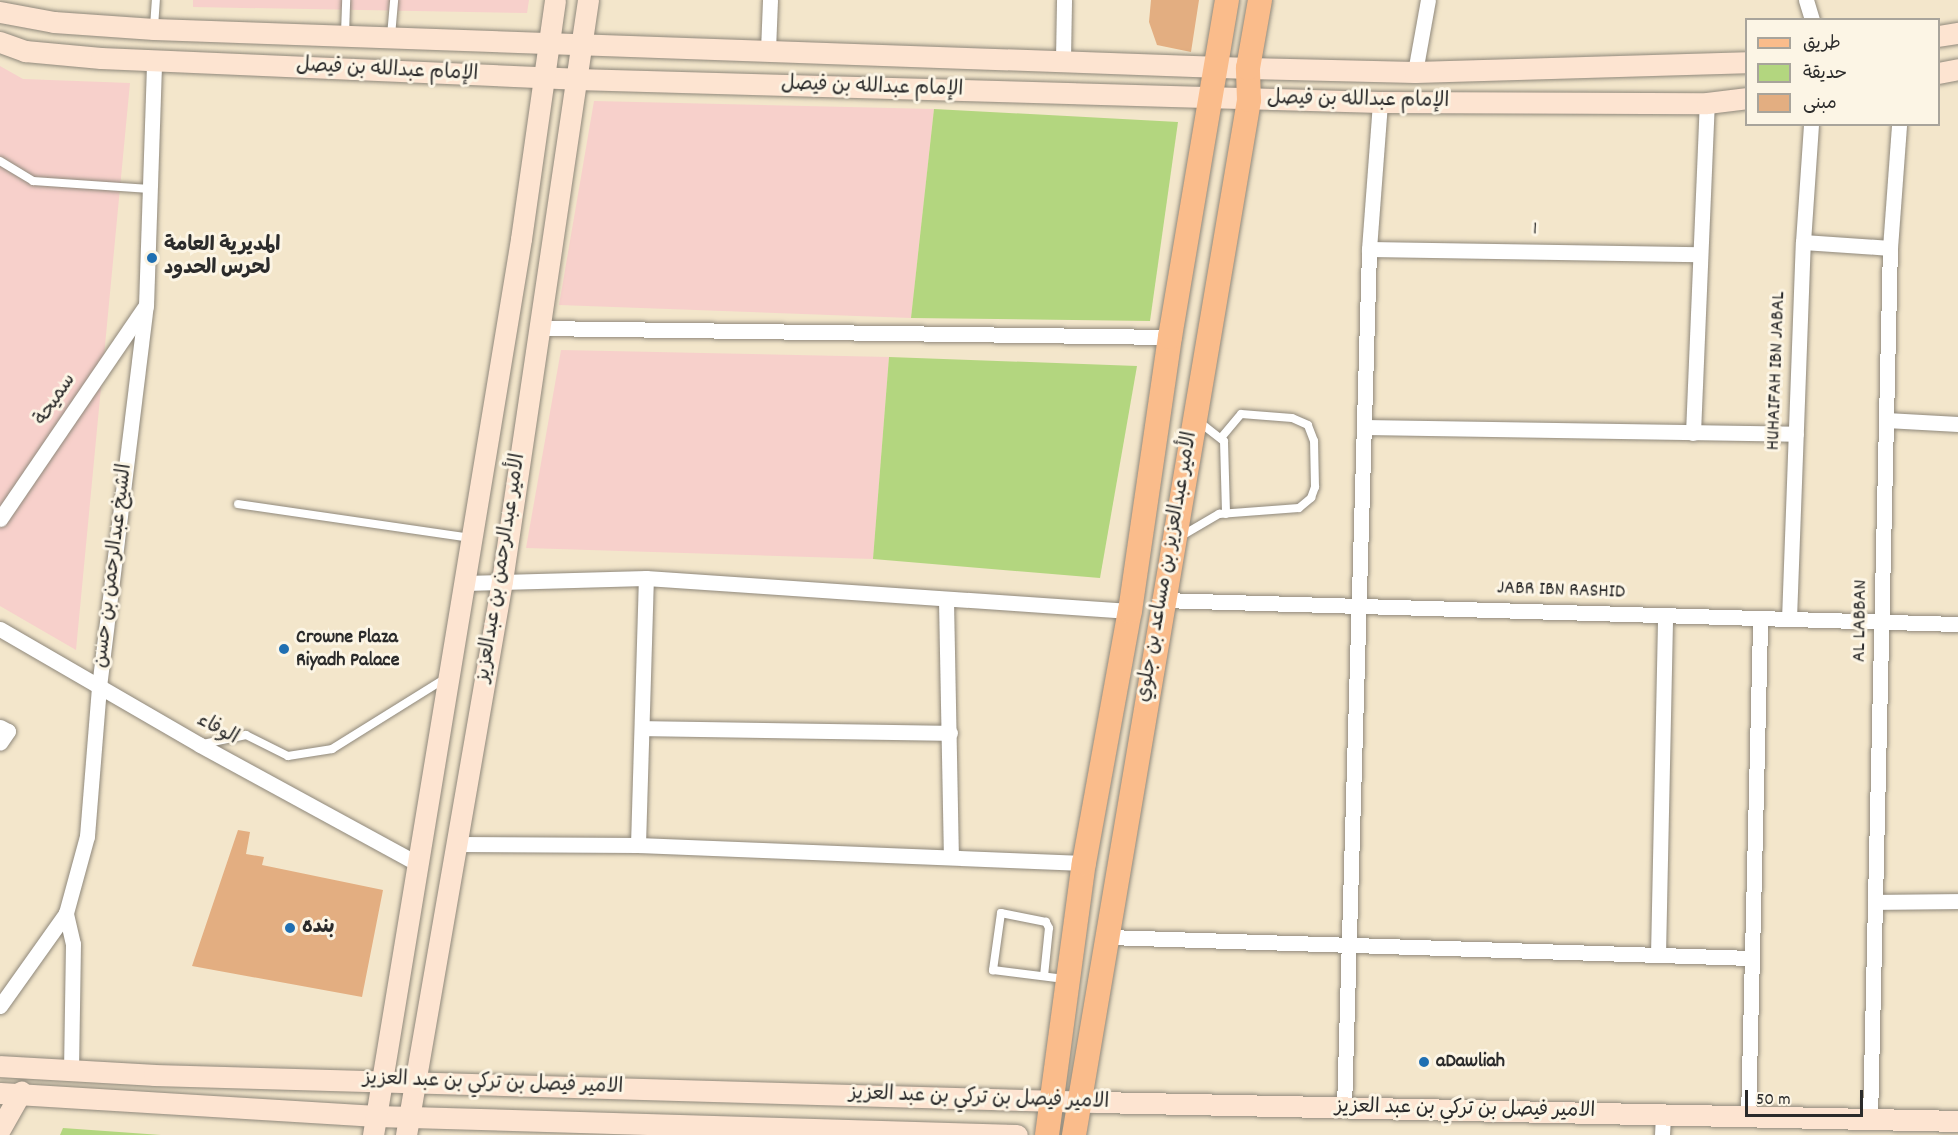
<!DOCTYPE html>
<meta charset="utf-8">
<style>
body{margin:0}
#map{position:relative;width:1958px;height:1135px;overflow:hidden;background:#f3e6cb;font-family:Dekko,"Playpen Sans Arabic",sans-serif}
div>[style]{position:absolute}
.built>*{inset:0;background:#f7d0cb}
.green>*{inset:0;background:#b3d67f}
.building>*{inset:0;background:#e3ae81}
.roads{filter:drop-shadow(0 0 2px #8f887b) drop-shadow(0 0 2px #8f887b)}
.lane>*{height:8px;margin:-4px;padding:0 4px;transform-origin:4px;border-radius:4px;background:#fff}
.street>*{height:15px;margin:-7.5px;padding:0 7.5px;transform-origin:7.5px;border-radius:7.5px;background:#fff}
.secondary>*{height:21px;margin:-10.5px;padding:0 10.5px;transform-origin:10.5px;border-radius:10.5px;background:#fde4d1}
.primary>*{height:24px;margin:-12px;padding:0 12px;transform-origin:12px;border-radius:12px;background:#fabc8b}
.dots>*{width:16px;height:16px;translate:-50% -50%;box-sizing:border-box;border:3px solid #fcf5e5;border-radius:50%}
span{translate:-50% -50%;white-space:nowrap;text-align:center;line-height:1.15;-webkit-text-stroke:6px #fcf5e5;paint-order:stroke}
.street-label{font-size:20px;color:#2b2b2b}
.poi-label{font-size:20px;color:#2b2b2b;font-weight:700}
.left{translate:0 -50%;text-align:left}
.legend{position:absolute;left:1745px;top:18px;width:195px;height:108px;box-sizing:border-box;background:#fcf5e5;border:2px solid #a8a49b;margin:0;padding:8px 10px;list-style:none;font-size:18px;color:#2b2b2b}
.legend li{display:flex;align-items:center;gap:12px;height:30px}
.legend b{width:30px;border:2px solid #a8a49b}
.scale{position:absolute;left:1745px;top:1090px;width:118px;height:27px;box-sizing:border-box;border:3px solid #2b2b2b;border-top:0;padding-left:8px;font-size:18px;line-height:21px;white-space:nowrap;color:#2b2b2b;-webkit-text-stroke:4px #fcf5e5;paint-order:stroke}
</style>
<div id="map">
<div class="built">
<i style="clip-path:polygon(193px 0,529px 0,527px 13px,193px 7px)"></i>
<i style="clip-path:polygon(0 66px,23px 79px,130px 83px,76px 650px,0 606px)"></i>
<i style="clip-path:polygon(594px 101px,934px 109px,911px 318px,559px 305px)"></i>
<i style="clip-path:polygon(561px 350px,889px 357px,873px 559px,526px 548px)"></i>
</div>
<div class="green">
<i style="clip-path:polygon(934px 109px,1178px 122px,1150px 321px,911px 318px)"></i>
<i style="clip-path:polygon(889px 357px,1137px 366px,1100px 578px,873px 559px)"></i>
<i style="clip-path:polygon(63px 1128px,161px 1135px,60px 1135px)"></i>
</div>
<div class="building">
<i style="clip-path:polygon(1151px 0,1199px 0,1191px 52px,1157px 45px,1149px 22px)"></i>
<i style="clip-path:polygon(238px 830px,250px 832px,246px 854px,264px 857px,262px 865px,383px 890px,362px 997px,192px 966px)"></i>
</div>
<div class="roads">
<div class="lane">
<i style="left:154px;top:27px;width:27px;rotate:-86deg"></i>
<i style="left:345px;top:34px;width:34px;rotate:-88deg"></i>
<i style="left:391px;top:36px;width:36px;rotate:-85deg"></i>
<i style="left:0;top:161px;width:39px;rotate:31deg"></i>
<i style="left:33px;top:181px;width:117px;rotate:3.9deg"></i>
<i style="left:1198px;top:421px;width:33px;rotate:38deg"></i>
<i style="left:1224px;top:441px;width:73px;rotate:88.4deg"></i>
<i style="left:238px;top:504px;width:235px;rotate:8.3deg"></i>
<i style="left:1183px;top:535px;width:42px;rotate:-30.3deg"></i>
<i style="left:1219px;top:514px;width:80px;rotate:-4.3deg"></i>
<i style="left:1299px;top:508px;width:16px;rotate:-40deg"></i>
<i style="left:1311px;top:498px;width:12px;rotate:-70deg"></i>
<i style="left:1315px;top:487px;width:46px;rotate:-91.2deg"></i>
<i style="left:1314px;top:441px;width:17px;rotate:-111deg"></i>
<i style="left:1308px;top:425px;width:17px;rotate:-156deg"></i>
<i style="left:1292px;top:418px;width:51px;rotate:-175.5deg"></i>
<i style="left:1241px;top:414px;width:30px;rotate:130deg"></i>
<i style="left:203px;top:744px;width:44px;rotate:-11.8deg"></i>
<i style="left:246px;top:735px;width:47px;rotate:26.6deg"></i>
<i style="left:288px;top:756px;width:45px;rotate:-9deg"></i>
<i style="left:332px;top:749px;width:134px;rotate:-31.9deg"></i>
<i style="left:1044px;top:976px;width:48px;rotate:-84.1deg"></i>
<i style="left:1049px;top:928px;width:7px;rotate:-117deg"></i>
<i style="left:1046px;top:922px;width:46px;rotate:-168.7deg"></i>
<i style="left:1001px;top:913px;width:58px;rotate:98deg"></i>
<i style="left:993px;top:970px;width:72px;rotate:7.2deg"></i>
</div>
<div class="street">
<i style="left:1806px;top:0;width:21px;rotate:73deg"></i>
<i style="left:768px;top:50px;width:50px;rotate:-87.7deg"></i>
<i style="left:1063px;top:59px;width:59px;rotate:-89deg"></i>
<i style="left:1415px;top:72px;width:73px;rotate:-79.8deg"></i>
<i style="left:1803px;top:242px;width:87px;rotate:3.9deg"></i>
<i style="left:1369px;top:249px;width:331px;rotate:0.9deg"></i>
<i style="left:539px;top:328px;width:631px;rotate:0.82deg"></i>
<i style="left:1886px;top:420px;width:72px;rotate:3.2deg"></i>
<i style="left:1364px;top:427px;width:432px;rotate:0.9deg"></i>
<i style="left:1693px;top:433px;width:330px;rotate:-87.6deg"></i>
<i style="left:0;top:519px;width:255px;rotate:-55.7deg"></i>
<i style="left:465px;top:583px;width:181px;rotate:-1.6deg"></i>
<i style="left:646px;top:578px;width:485px;rotate:3.9deg"></i>
<i style="left:946px;top:600px;width:256px;rotate:88.9deg"></i>
<i style="left:1162px;top:600px;width:796px;rotate:1.73deg"></i>
<i style="left:1789px;top:619px;width:377px;rotate:-87.9deg"></i>
<i style="left:1803px;top:242px;width:118px;rotate:-86.1deg"></i>
<i style="left:0;top:629px;width:231px;rotate:30.1deg"></i>
<i style="left:200px;top:745px;width:246px;rotate:28.6deg"></i>
<i style="left:0;top:727px;width:9px;rotate:27deg"></i>
<i style="left:8px;top:731px;width:14px;rotate:124deg"></i>
<i style="left:643px;top:728px;width:307px;rotate:0.9deg"></i>
<i style="left:458px;top:844px;width:180px;rotate:0.3deg"></i>
<i style="left:638px;top:845px;width:446px;rotate:2.3deg"></i>
<i style="left:638px;top:845px;width:267px;rotate:-88.3deg"></i>
<i style="left:1875px;top:902px;width:83px;rotate:-0.7deg"></i>
<i style="left:1108px;top:937px;width:644px;rotate:1.87deg"></i>
<i style="left:1658px;top:955px;width:340px;rotate:-88.8deg"></i>
<i style="left:0;top:1006px;width:114px;rotate:-54.6deg"></i>
<i style="left:71px;top:1071px;width:127px;rotate:-89.1deg"></i>
<i style="left:73px;top:944px;width:32px;rotate:-103deg"></i>
<i style="left:66px;top:913px;width:80px;rotate:-74.7deg"></i>
<i style="left:87px;top:836px;width:149px;rotate:-85.4deg"></i>
<i style="left:99px;top:687px;width:384px;rotate:-83deg"></i>
<i style="left:146px;top:306px;width:247px;rotate:-88.1deg"></i>
<i style="left:1344px;top:1108px;width:859px;rotate:-88.33deg"></i>
<i style="left:1369px;top:249px;width:147px;rotate:-85.7deg"></i>
<i style="left:1748px;top:1117px;width:499px;rotate:-88.6deg"></i>
<i style="left:1870px;top:1120px;width:872px;rotate:-88.69deg"></i>
<i style="left:1890px;top:248px;width:124px;rotate:-85.8deg"></i>
<i style="left:1662px;top:1135px;width:20px;rotate:-87deg"></i>
</div>
<div class="secondary">
<i style="left:0;top:12px;width:55px;rotate:10.5deg"></i>
<i style="left:54px;top:22px;width:100px;rotate:4deg"></i>
<i style="left:154px;top:29px;width:1095px;rotate:2.04deg"></i>
<i style="left:1248px;top:68px;width:167px;rotate:1.4deg"></i>
<i style="left:1415px;top:72px;width:331px;rotate:-1.7deg"></i>
<i style="left:1938px;top:36px;width:20px;rotate:-9deg"></i>
<i style="left:0;top:42px;width:27px;rotate:20deg"></i>
<i style="left:25px;top:51px;width:76px;rotate:5.3deg"></i>
<i style="left:101px;top:58px;width:475px;rotate:2.5deg"></i>
<i style="left:576px;top:79px;width:804px;rotate:1.64deg"></i>
<i style="left:1380px;top:102px;width:327px;rotate:0.2deg"></i>
<i style="left:1707px;top:103px;width:39px;rotate:-7deg"></i>
<i style="left:1938px;top:73px;width:20px;rotate:-11deg"></i>
<i style="left:0;top:1066px;width:154px;rotate:3.3deg"></i>
<i style="left:154px;top:1075px;width:943px;rotate:1.64deg"></i>
<i style="left:1097px;top:1102px;width:861px;rotate:1.26deg"></i>
<i style="left:0;top:1093px;width:377px;rotate:3.5deg"></i>
<i style="left:376px;top:1116px;width:641px;rotate:1.7deg"></i>
<i style="left:0;top:1129px;width:43px;rotate:-60.4deg"></i>
<i style="left:373px;top:1135px;width:908px;rotate:-80.62deg"></i>
<i style="left:521px;top:239px;width:241px;rotate:-81.9deg"></i>
<i style="left:406px;top:1135px;width:562px;rotate:-80.17deg"></i>
<i style="left:502px;top:581px;width:587px;rotate:-81.58deg"></i>
</div>
<div class="primary">
<i style="left:1047px;top:1135px;width:275px;rotate:-82.3deg"></i>
<i style="left:1084px;top:863px;width:256px;rotate:-79.7deg"></i>
<i style="left:1130px;top:611px;width:277px;rotate:-81.7deg"></i>
<i style="left:1170px;top:337px;width:342px;rotate:-80.4deg"></i>
<i style="left:1074px;top:1135px;width:1050px;rotate:-80.4deg"></i>
<i style="left:1249px;top:100px;width:32px;rotate:-92deg"></i>
<i style="left:1248px;top:68px;width:69px;rotate:-80deg"></i>
</div>
</div>
<div class="dots">
<i style="left:152px;top:258px;background:#1f6fb2"></i>
<i style="left:284px;top:649px;background:#1f6fb2"></i>
<i style="left:290px;top:928px;background:#1f6fb2"></i>
<i style="left:1424px;top:1062px;background:#1f6fb2"></i>
</div>
<div class="street-label">
<span style="left:387px;top:71px;rotate:3deg">الإمام عبدالله بن فيصل</span>
<span style="left:872px;top:88px;rotate:2deg">الإمام عبدالله بن فيصل</span>
<span style="left:1358px;top:101px;rotate:1deg">الإمام عبدالله بن فيصل</span>
<span style="left:1535px;top:230px;rotate:1deg">1</span>
<span style="left:1777px;top:371px;rotate:-88deg">HUHAIFAH IBN JABAL</span>
<span style="left:56px;top:400px;rotate:-56deg">سميحة</span>
<span style="left:114px;top:566px;rotate:-83deg">الشيخ عبدالرحمن بن حسن</span>
<span style="left:1168px;top:567px;rotate:-80deg">الأمير عبدالعزيز بن مساعد بن جلوي</span>
<span style="left:502px;top:568px;rotate:-81deg">الأمير عبدالرحمن بن عبدالعزيز</span>
<span style="left:1561px;top:591px;rotate:2deg">JABR IBN RASHID</span>
<span style="left:1861px;top:621px;rotate:-89deg">AL LABBAN</span>
<span style="left:217px;top:730px;rotate:29deg">الوفاء</span>
<span style="left:493px;top:1084px;rotate:2deg">الامير فيصل بن تركي بن عبد العزيز</span>
<span style="left:979px;top:1099px;rotate:2deg">الامير فيصل بن تركي بن عبد العزيز</span>
<span style="left:1465px;top:1110px;rotate:1deg">الامير فيصل بن تركي بن عبد العزيز</span>
</div>
<div class="poi-label">
<span class="left" style="left:164px;top:258px">المديرية العامة<br>لحرس الحدود</span>
<span class="left" style="left:296px;top:650px">Crowne Plaza<br>Riyadh Palace</span>
<span class="left" style="left:302px;top:928px">بنده</span>
<span class="left" style="left:1436px;top:1062px">aDawliah</span>
</div>
<ul class="legend">
<li><b style="height:8px;background:#fabc8b"></b>طريق</li>
<li><b style="height:16px;background:#b3d67f"></b>حديقة</li>
<li><b style="height:16px;background:#e3ae81"></b>مبنى</li>
</ul>
<div class="scale">50 m</div>
</div>
